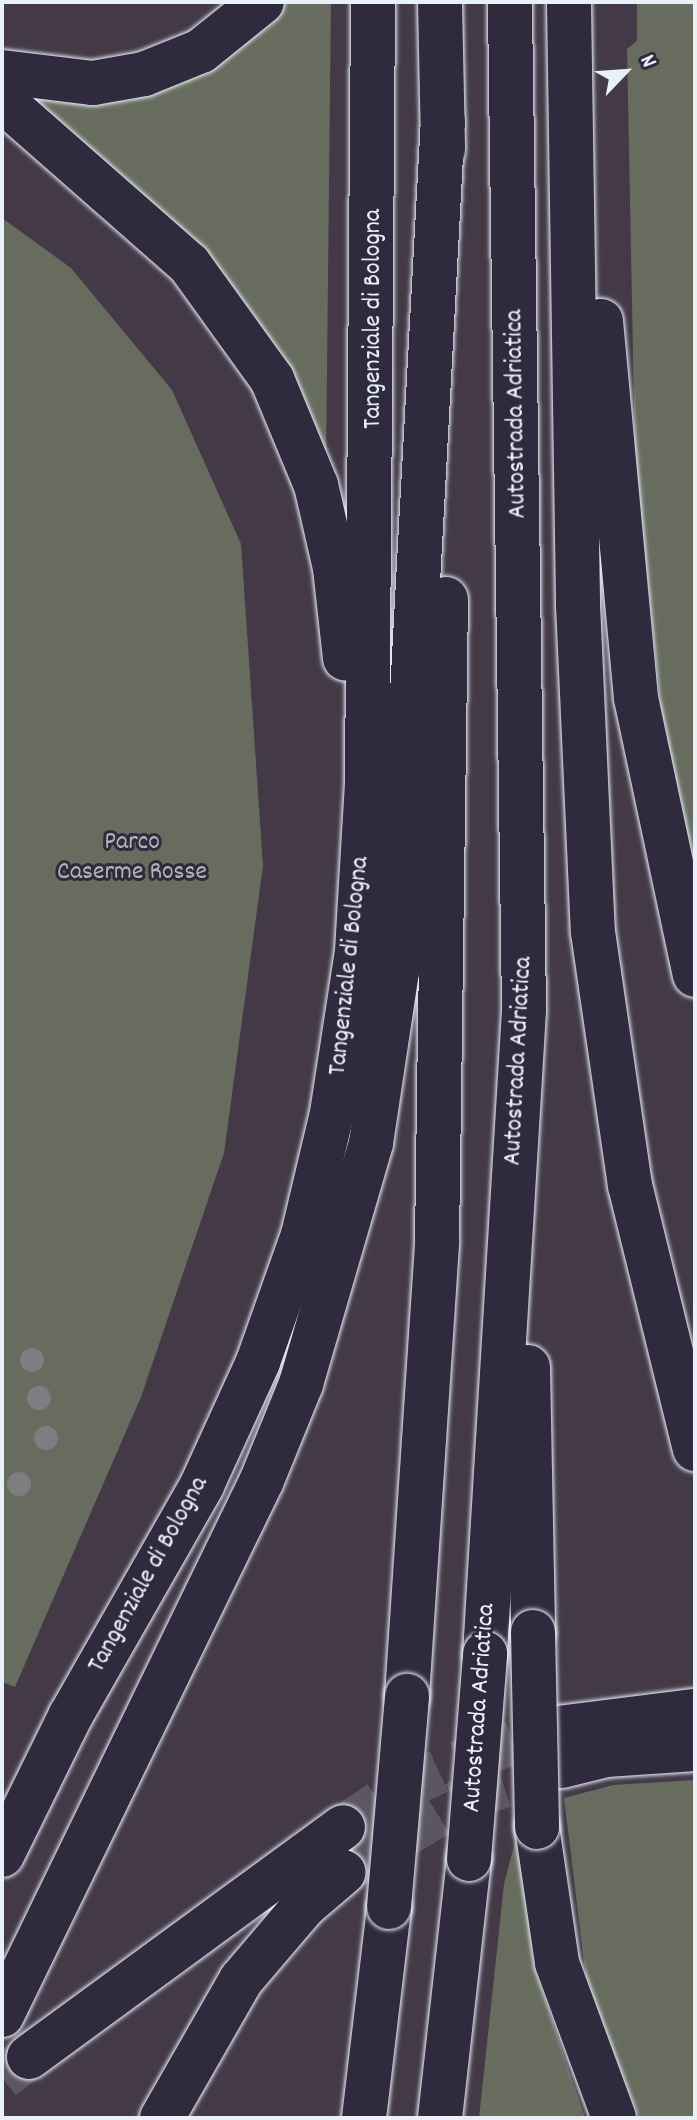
<!DOCTYPE html>
<style>
body{margin:0}
#map{position:relative;width:697px;height:2120px;overflow:hidden;background:#433947;font-family:Dekko,sans-serif}
div>[style]{position:absolute}
.green>*{inset:0;background:#676c5f}
.highway-tunnel>*{height:44px;margin-top:-22px;transform-origin:0;background:repeating-linear-gradient(90deg,#5c5562 0 44px,transparent 0 66px)}
.roads{filter:drop-shadow(0 0 2px #e8f1f8) drop-shadow(0 0 2px #e8f1f8)}
.highway>*{height:44px;margin:-22px;padding:0 22px;transform-origin:22px;border-radius:22px;background:#2f2a3d}
.bridges{filter:drop-shadow(0 0 2px #e8f1f8) drop-shadow(0 0 2px #e8f1f8)}
.highway-bridge>*{height:44px;margin:-22px;padding:0 22px;transform-origin:22px;border-radius:22px;background:#2f2a3d}
.trees>*{width:24px;height:24px;margin:-12px;border-radius:50%;background:#7e7d82}
span{translate:-50% -50%;white-space:nowrap;text-align:center;line-height:1.15;-webkit-text-stroke:6px #2f2a3d;paint-order:stroke}
.street-label{font-size:26px;color:#e8f1f8}
.park-label{font-size:26px;color:#aeb5b3}
.frame{position:absolute;inset:0;border:4px solid #e8f1f8;pointer-events:none}
.north{position:absolute;left:585px;top:32px;width:80px;height:80px;-webkit-text-stroke:6px #2f2a3d;paint-order:stroke;rotate:65deg;font-size:22px;font-weight:700;line-height:32px;text-align:center;color:#e8f1f8}
.north::after{content:'';display:block;margin:auto;width:28px;height:36px;background:#e8f1f8;clip-path:polygon(50% 0,100% 100%,50% 72%,0 100%)}
</style>
<div id="map">
<div class="green">
<i style="clip-path:polygon(276px 2px,331px 2px,326px 464px,25px 101px,123px 90px)"></i>
<i style="clip-path:polygon(695px 2px,695px 897px,661px 708px,635px 455px,627px 49px,637px 41px,637px 4px)"></i>
<i style="clip-path:polygon(2px 218px,71px 268px,172px 390px,241px 544px,263px 866px,224px 1153px,141px 1397px,15px 1687px,2px 1682px)"></i>
<i style="clip-path:polygon(695px 1780px,695px 2118px,640px 2118px,588px 1994px,564px 1798px,613px 1785px)"></i>
<i style="clip-path:polygon(515px 1842px,521px 1845px,534px 1966px,585px 2118px,479px 2118px,504px 1884px)"></i>
</div>
<div class="highway-tunnel">
<i style="left:343px;top:1827px;width:67px;rotate:-33.5deg"></i>
<i style="left:399px;top:1790px;width:79px;rotate:-24.6deg"></i>
<i style="left:471px;top:1757px;width:92px;rotate:-18.4deg"></i>
<i style="left:344px;top:1872px;width:138px;rotate:-31.4deg"></i>
<i style="left:462px;top:1800px;width:106px;rotate:-18.8deg"></i>
<i style="left:2px;top:2078px;width:34px;rotate:-38deg"></i>
</div>
<div class="roads">
<div class="highway">
<i style="left:440px;top:2px;width:148px;rotate:88.8deg"></i>
<i style="left:569px;top:2px;width:603px;rotate:89.14deg"></i>
<i style="left:578px;top:605px;width:327px;rotate:87.4deg"></i>
<i style="left:593px;top:932px;width:256px;rotate:81.7deg"></i>
<i style="left:630px;top:1185px;width:272px;rotate:76.2deg"></i>
<i style="left:2px;top:72px;width:92px;rotate:6.9deg"></i>
<i style="left:93px;top:83px;width:52px;rotate:-10deg"></i>
<i style="left:144px;top:74px;width:61px;rotate:-22deg"></i>
<i style="left:201px;top:51px;width:78px;rotate:-38.8deg"></i>
<i style="left:2px;top:100px;width:249px;rotate:41.3deg"></i>
<i style="left:189px;top:264px;width:142px;rotate:54.2deg"></i>
<i style="left:272px;top:379px;width:115px;rotate:67.5deg"></i>
<i style="left:316px;top:485px;width:85px;rotate:77.1deg"></i>
<i style="left:335px;top:568px;width:91px;rotate:83.7deg"></i>
<i style="left:601px;top:321px;width:379px;rotate:84.7deg"></i>
<i style="left:636px;top:698px;width:283px;rotate:78deg"></i>
<i style="left:528px;top:1367px;width:265px;rotate:88.9deg"></i>
<i style="left:485px;top:1654px;width:645px;rotate:-86.53deg"></i>
<i style="left:524px;top:1010px;width:1008px;rotate:-90.8deg"></i>
<i style="left:407px;top:1696px;width:455px;rotate:-86.2deg"></i>
<i style="left:437px;top:1242px;width:643px;rotate:-89.2deg"></i>
<i style="left:558px;top:1728px;width:138px;rotate:-7.1deg"></i>
<i style="left:562px;top:1766px;width:45px;rotate:-14deg"></i>
<i style="left:606px;top:1755px;width:89px;rotate:-3.9deg"></i>
<i style="left:537px;top:1827px;width:137px;rotate:81.6deg"></i>
<i style="left:557px;top:1963px;width:165px;rotate:69.8deg"></i>
<i style="left:2px;top:1855px;width:156px;rotate:-63.8deg"></i>
<i style="left:71px;top:1715px;width:265px;rotate:-60.3deg"></i>
<i style="left:202px;top:1485px;width:135px;rotate:-65.5deg"></i>
<i style="left:258px;top:1362px;width:135px;rotate:-70.5deg"></i>
<i style="left:303px;top:1235px;width:125px;rotate:-76.6deg"></i>
<i style="left:332px;top:1113px;width:164px;rotate:-81.2deg"></i>
<i style="left:357px;top:951px;width:167px;rotate:-86.6deg"></i>
<i style="left:367px;top:784px;width:782px;rotate:-89.56deg"></i>
<i style="left:2px;top:2015px;width:595px;rotate:-64.08deg"></i>
<i style="left:262px;top:1480px;width:104px;rotate:-67.9deg"></i>
<i style="left:301px;top:1384px;width:251px;rotate:-73.8deg"></i>
<i style="left:371px;top:1143px;width:174px;rotate:-81.4deg"></i>
<i style="left:397px;top:971px;width:852px;rotate:-86.91deg"></i>
<i style="left:29px;top:2057px;width:389px;rotate:-36.2deg"></i>
<i style="left:162px;top:2118px;width:159px;rotate:-60.2deg"></i>
<i style="left:241px;top:1980px;width:97px;rotate:-49.6deg"></i>
<i style="left:304px;top:1906px;width:52px;rotate:-40.4deg"></i>
<i style="left:364px;top:2118px;width:212px;rotate:-83.2deg"></i>
<i style="left:440px;top:2118px;width:261px;rotate:-83.6deg"></i>
</div>
</div>
<div class="bridges">
<div class="highway-bridge">
<i style="left:533px;top:1632px;width:195px;rotate:88.8deg"></i>
<i style="left:469px;top:1859px;width:206px;rotate:-85.5deg"></i>
<i style="left:389px;top:1907px;width:212px;rotate:-85.1deg"></i>
</div>
</div>
<div class="trees">
<i style="left:32px;top:1360px"></i>
<i style="left:39px;top:1398px"></i>
<i style="left:46px;top:1438px"></i>
<i style="left:19px;top:1484px"></i>
</div>
<div class="street-label">
<span style="left:374px;top:319px;rotate:-90deg">Tangenziale di Bologna</span>
<span style="left:517px;top:414px;rotate:-91deg">Autostrada Adriatica</span>
<span style="left:350px;top:966px;rotate:-84deg">Tangenziale di Bologna</span>
<span style="left:519px;top:1061px;rotate:-87deg">Autostrada Adriatica</span>
<span style="left:149px;top:1575px;rotate:-61deg">Tangenziale di Bologna</span>
<span style="left:480px;top:1708px;rotate:-86deg">Autostrada Adriatica</span>
</div>
<div class="park-label">
<span style="left:132px;top:858px">Parco<br>Caserme Rosse</span>
</div>
<div class="frame"></div>
<div class="north">N</div>
</div>
